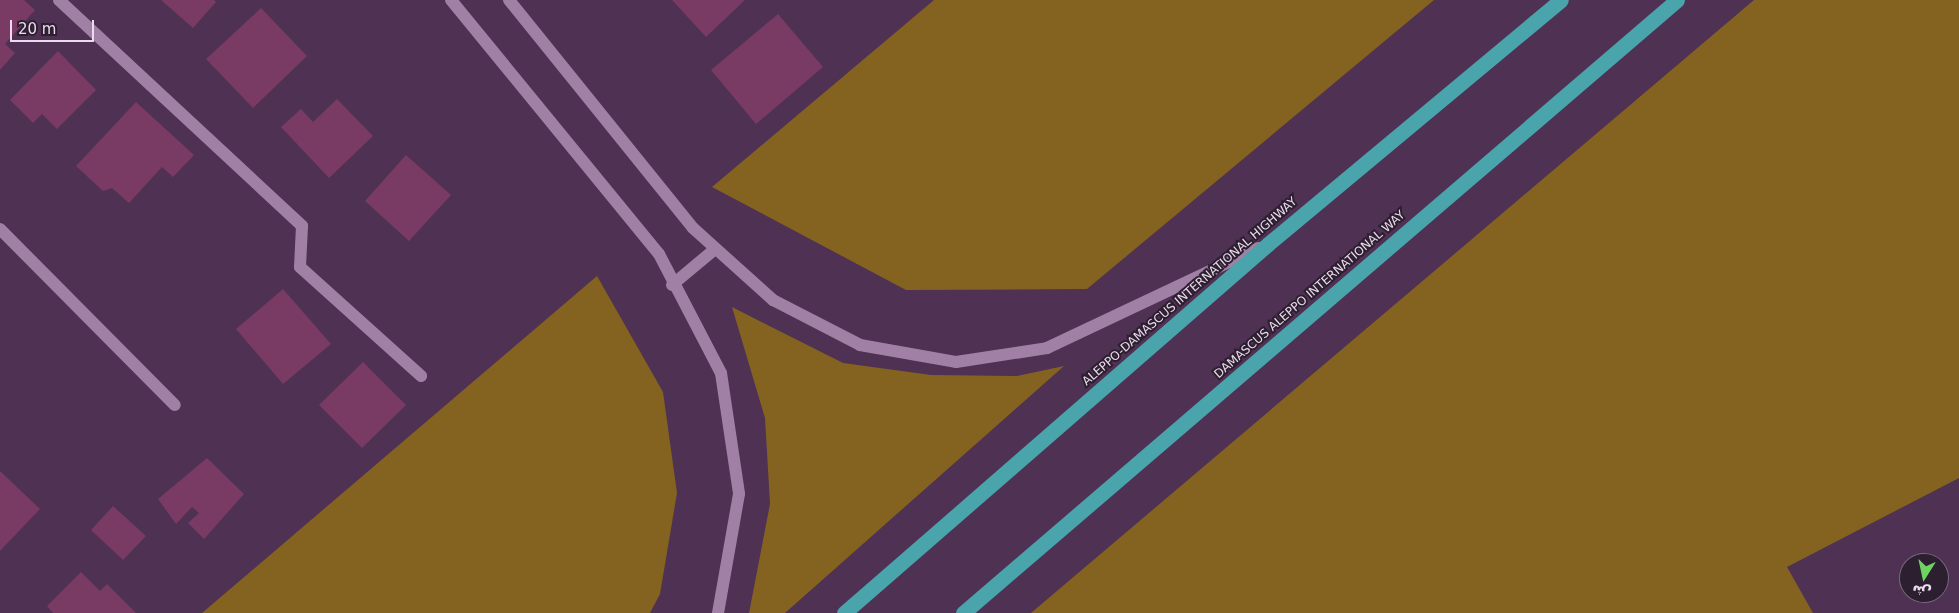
<!DOCTYPE html>
<meta charset="utf-8">
<style>
body{margin:0}
#map{position:relative;width:1959px;height:613px;overflow:hidden;background:#4e3153;font-family:"DejaVu Sans",Cairo,sans-serif}
div>[style]{position:absolute}
.green>*{inset:0;background:#846320}
.building>*{inset:0;background:#793b64}
.street>*{height:12px;margin:-6px;padding:0 6px;transform-origin:6px;border-radius:6px;background:#a180a6}
.secondary>*{height:12px;margin:-6px;padding:0 6px;transform-origin:6px;border-radius:6px;background:#a180a6}
.highway>*{height:15px;margin:-7.5px;padding:0 7.5px;transform-origin:7.5px;border-radius:7.5px;background:#49a4ab}
span{translate:-50% -50%;white-space:nowrap;text-align:center;line-height:1.15;-webkit-text-stroke:4px #2c1f2f;paint-order:stroke}
.street-label{font-size:12px;color:#ecdaef}
.north{position:absolute;left:1899px;top:553px;width:50px;height:50px;box-sizing:border-box;background:#2c1f2f;border:1px solid #796a7c;border-radius:50%;rotate:190deg;font-size:14px;font-weight:700;line-height:20px;text-align:center;color:#ecdaef}
.north::after{content:'';display:block;margin:auto;width:18px;height:22px;background:#6dd361;clip-path:polygon(50% 0,100% 100%,50% 72%,0 100%)}
.scale{position:absolute;left:10px;top:20px;width:84px;height:22px;box-sizing:border-box;border:2px solid #ecdaef;border-top:0;padding-left:6px;font-size:15px;line-height:18px;white-space:nowrap;color:#ecdaef;-webkit-text-stroke:4px #2c1f2f;paint-order:stroke}
</style>
<div id="map">
<div class="green">
<i style="clip-path:polygon(934px 0,1434px 0,1087px 289px,906px 290px,712px 187px)"></i>
<i style="clip-path:polygon(1754px 0,1959px 0,1959px 478px,1787px 567px,1813px 613px,1031px 613px)"></i>
<i style="clip-path:polygon(597px 276px,663px 392px,677px 493px,660px 594px,650px 613px,202px 613px)"></i>
<i style="clip-path:polygon(732px 307px,843px 363px,931px 375px,1017px 376px,1064px 366px,785px 613px,749px 613px,770px 504px,765px 418px)"></i>
</div>
<div class="building">
<i style="clip-path:polygon(0 0,24px 0,35px 10px,5px 44px,15px 53px,0 70px)"></i>
<i style="clip-path:polygon(161px 0,214px 0,216px 2px,193px 28px)"></i>
<i style="clip-path:polygon(672px 0,745px 0,706px 37px)"></i>
<i style="clip-path:polygon(261px 8px,307px 56px,253px 108px,206px 59px)"></i>
<i style="clip-path:polygon(778px 14px,823px 67px,756px 124px,711px 70px)"></i>
<i style="clip-path:polygon(58px 51px,96px 90px,57px 129px,42px 114px,33px 123px,10px 100px)"></i>
<i style="clip-path:polygon(337px 99px,373px 136px,329px 178px,281px 127px,301px 109px,313px 122px)"></i>
<i style="clip-path:polygon(136px 102px,194px 155px,173px 177px,162px 167px,129px 203px,112px 188px,103px 191px,76px 166px)"></i>
<i style="clip-path:polygon(406px 155px,451px 195px,409px 241px,365px 201px)"></i>
<i style="clip-path:polygon(283px 289px,331px 344px,283px 384px,236px 329px)"></i>
<i style="clip-path:polygon(363px 362px,406px 405px,362px 448px,319px 405px)"></i>
<i style="clip-path:polygon(207px 458px,244px 494px,204px 539px,188px 523px,199px 513px,192px 507px,176px 524px,158px 499px)"></i>
<i style="clip-path:polygon(0 471px,40px 509px,0 551px)"></i>
<i style="clip-path:polygon(113px 506px,146px 536px,123px 560px,91px 530px)"></i>
<i style="clip-path:polygon(81px 572px,100px 591px,107px 584px,136px 613px,53px 613px,47px 606px)"></i>
</div>
<div class="street">
<i style="left:59px;top:0;width:332px;rotate:42.9deg"></i>
<i style="left:302px;top:226px;width:41px;rotate:92.8deg"></i>
<i style="left:300px;top:267px;width:163px;rotate:42deg"></i>
<i style="left:0;top:229px;width:248px;rotate:45.2deg"></i>
</div>
<div class="secondary">
<i style="left:451px;top:0;width:328px;rotate:50.7deg"></i>
<i style="left:659px;top:254px;width:134px;rotate:62.5deg"></i>
<i style="left:721px;top:373px;width:122px;rotate:81.5deg"></i>
<i style="left:739px;top:494px;width:121px;rotate:100deg"></i>
<i style="left:509px;top:0;width:293px;rotate:51.1deg"></i>
<i style="left:693px;top:228px;width:108px;rotate:42deg"></i>
<i style="left:773px;top:300px;width:98px;rotate:27.3deg"></i>
<i style="left:860px;top:345px;width:97px;rotate:10deg"></i>
<i style="left:956px;top:362px;width:92px;rotate:-8.7deg"></i>
<i style="left:1047px;top:348px;width:234px;rotate:-25.3deg"></i>
<i style="left:672px;top:285px;width:56px;rotate:-39.9deg"></i>
</div>
<div class="highway">
<i style="left:844px;top:613px;width:562px;rotate:-41.03deg"></i>
<i style="left:1268px;top:244px;width:381px;rotate:-39.8deg"></i>
<i style="left:963px;top:613px;width:941px;rotate:-40.65deg"></i>
</div>
<div class="street-label">
<span style="left:1190px;top:292px;rotate:-41deg">ALEPPO-DAMASCUS INTERNATIONAL HIGHWAY</span>
<span style="left:1310px;top:295px;rotate:-41deg">DAMASCUS ALEPPO INTERNATIONAL WAY</span>
</div>
<div class="north">ش</div>
<div class="scale">20 m</div>
</div>
